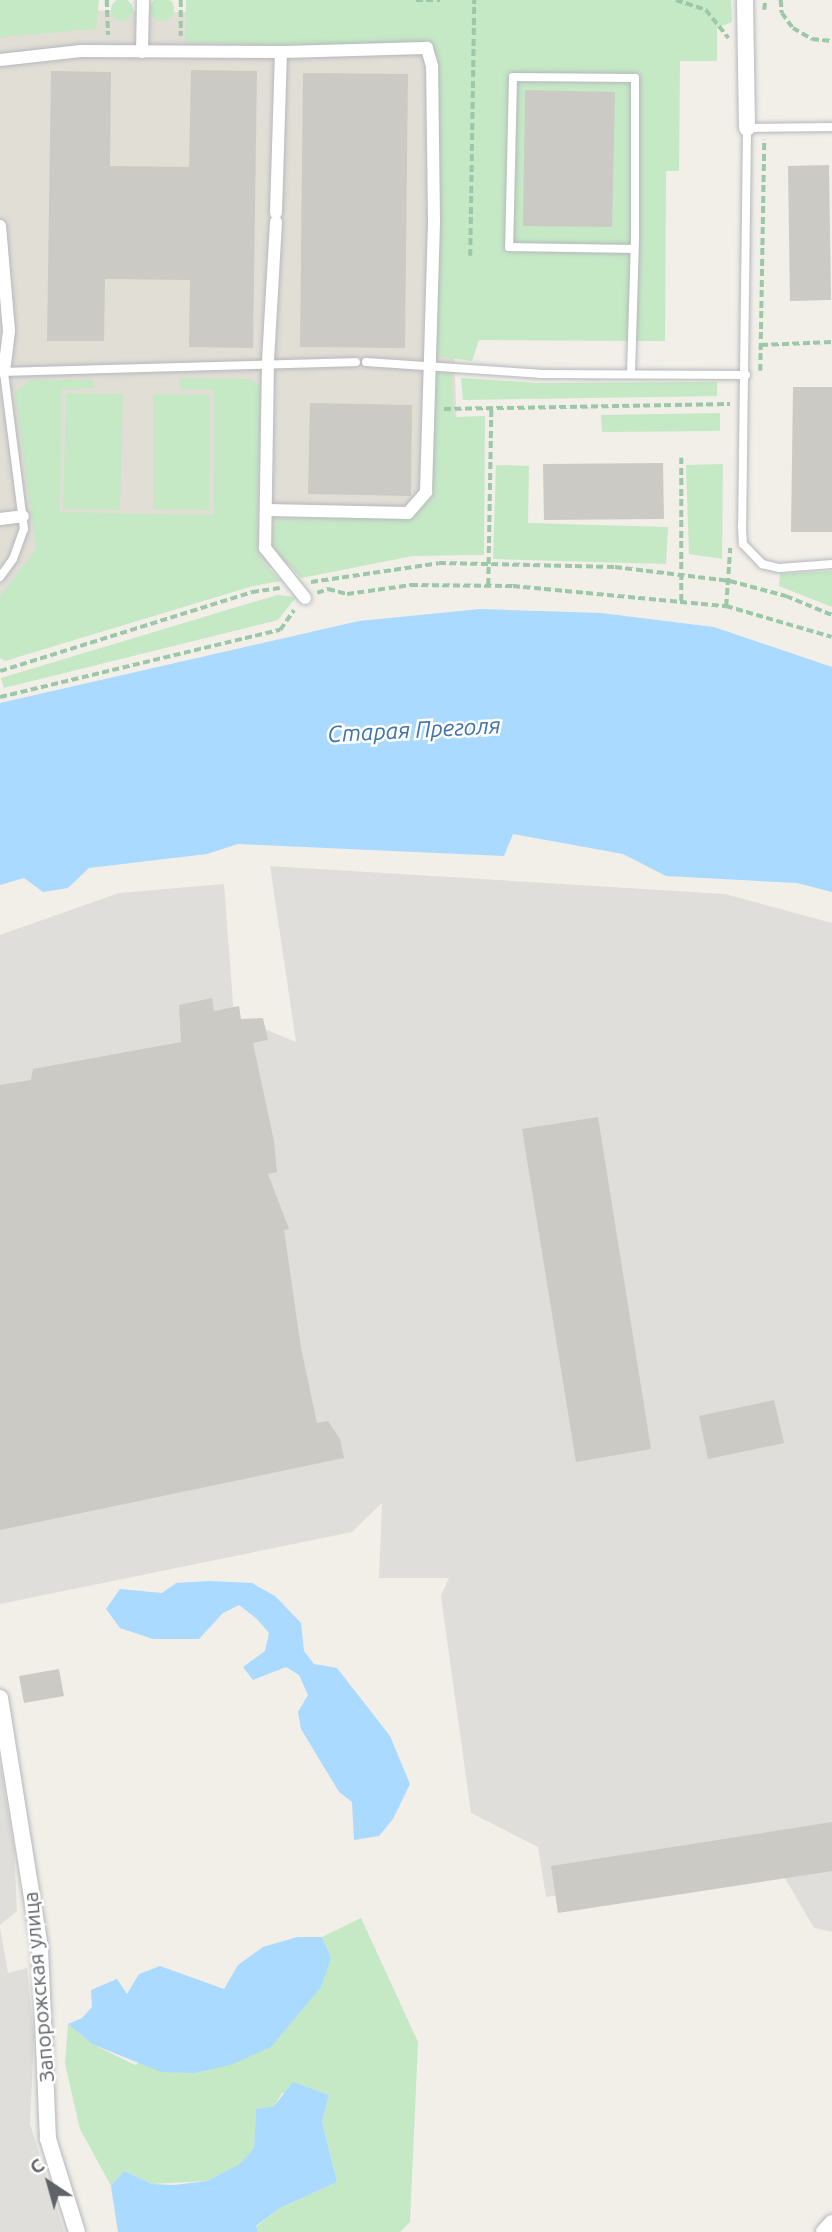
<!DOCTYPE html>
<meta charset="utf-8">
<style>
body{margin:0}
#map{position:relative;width:832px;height:2232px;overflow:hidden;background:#f1efe8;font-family:Ubuntu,sans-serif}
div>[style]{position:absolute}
.industrial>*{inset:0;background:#e0deda}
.education>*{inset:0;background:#e1ded6}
.green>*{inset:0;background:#c5e8c5}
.round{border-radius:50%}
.water>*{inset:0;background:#aadaff}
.building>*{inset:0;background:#cccac5}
.path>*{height:3.5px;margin-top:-1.75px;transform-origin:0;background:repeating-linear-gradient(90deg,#9cc7a9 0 7px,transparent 0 10.5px)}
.roads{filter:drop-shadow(0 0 2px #b5b8bc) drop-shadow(0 0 2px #b5b8bc)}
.service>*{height:8px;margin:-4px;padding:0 4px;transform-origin:4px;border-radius:4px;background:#fff}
.pedestrian>*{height:12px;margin:-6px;padding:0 6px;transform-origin:6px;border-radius:6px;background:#fff}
.minor>*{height:16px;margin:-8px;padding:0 8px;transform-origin:8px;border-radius:8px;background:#fff}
span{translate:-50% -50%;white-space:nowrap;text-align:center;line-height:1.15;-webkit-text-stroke:5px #fff;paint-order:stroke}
.street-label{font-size:21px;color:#5f6368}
.water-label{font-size:23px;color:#4174aa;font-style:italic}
.north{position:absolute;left:14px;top:2148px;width:70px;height:70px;-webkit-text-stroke:5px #fff;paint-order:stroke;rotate:324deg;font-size:19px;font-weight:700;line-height:28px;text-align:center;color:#5f6368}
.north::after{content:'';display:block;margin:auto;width:24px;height:32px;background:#5f6368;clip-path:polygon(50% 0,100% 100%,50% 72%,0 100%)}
</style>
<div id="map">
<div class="industrial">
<i style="clip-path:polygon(270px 866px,725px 894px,832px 923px,832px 1932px,814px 1928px,775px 1861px,546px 1897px,538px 1847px,471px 1813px,441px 1596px,449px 1578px,379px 1578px,382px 1503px,352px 1532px,0 1604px,0 935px,119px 893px,224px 884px,234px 1016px,296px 1042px)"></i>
<i style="clip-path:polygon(0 1763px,14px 1849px,17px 1911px,0 1925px)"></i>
<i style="clip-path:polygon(0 1928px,8px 1973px,27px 1968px,34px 2038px,30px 2124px,64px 2232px,0 2232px)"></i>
</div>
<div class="education">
<i style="clip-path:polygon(66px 10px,455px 17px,454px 347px,461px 547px,377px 549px,280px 566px,0 627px,0 15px)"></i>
</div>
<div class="green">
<i class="round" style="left:150px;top:-3px;width:24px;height:24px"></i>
<i class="round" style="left:111px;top:-1px;width:22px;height:22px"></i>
<i style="clip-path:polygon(0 0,99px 0,96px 29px,0 37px)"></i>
<i style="clip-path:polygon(186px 0,731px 0,732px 22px,717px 28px,717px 61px,680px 61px,679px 171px,666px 171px,665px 341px,479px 340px,472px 361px,436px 356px,441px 218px,437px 54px,428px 42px,298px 46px,185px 42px)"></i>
<i style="clip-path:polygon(434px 373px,452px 373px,454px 417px,485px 416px,484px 555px,413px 556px,301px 578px,271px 545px,276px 519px,411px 518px,432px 497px)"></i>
<i style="clip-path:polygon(179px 378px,249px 379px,260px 386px,257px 547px,262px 561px,281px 581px,253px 586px,5px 661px,0 658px,0 596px,36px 549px,15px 392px,30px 380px,93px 380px,94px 388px,62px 389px,60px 512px,214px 515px,214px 390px,180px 389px)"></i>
<i style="clip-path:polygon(461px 378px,537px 383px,717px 382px,717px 396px,463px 400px)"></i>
<i style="clip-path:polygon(66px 393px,123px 394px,120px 510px,63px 509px)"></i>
<i style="clip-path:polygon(153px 394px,210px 395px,209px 510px,153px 509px)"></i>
<i style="clip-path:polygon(720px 413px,720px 431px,602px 432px,601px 415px)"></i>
<i style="clip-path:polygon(723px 464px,722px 559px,689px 554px,686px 465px)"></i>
<i style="clip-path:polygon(496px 465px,529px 466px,528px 523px,668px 527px,666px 564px,493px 559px)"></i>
<i style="clip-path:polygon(832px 571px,832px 607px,779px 586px,780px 574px)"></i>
<i style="clip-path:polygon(277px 595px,296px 597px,278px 620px,4px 688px,1px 678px)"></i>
<i style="clip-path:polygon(361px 1918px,418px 2042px,410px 2222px,400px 2232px,258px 2232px,256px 2227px,280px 2208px,337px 2182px,322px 2122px,329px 2095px,311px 2089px,282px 2093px,274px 2106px,256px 2109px,254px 2148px,241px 2164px,207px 2181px,152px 2184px,124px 2171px,111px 2186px,80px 2129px,65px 2064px,68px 2024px,92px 2044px,135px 2065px,331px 1958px,322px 1937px)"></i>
</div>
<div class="water">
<i style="clip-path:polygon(480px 609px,601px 613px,714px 627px,832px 667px,832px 892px,797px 883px,666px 876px,623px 854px,513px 834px,504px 856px,238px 844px,207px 854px,89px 868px,68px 888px,43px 892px,24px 878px,0 885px,0 703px,359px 621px)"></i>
<i style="clip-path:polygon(209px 1581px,252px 1583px,275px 1596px,301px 1623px,304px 1651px,314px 1664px,337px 1668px,390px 1736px,410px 1784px,393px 1819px,379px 1836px,354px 1840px,352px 1802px,339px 1792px,301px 1729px,298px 1712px,308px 1695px,299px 1675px,286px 1667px,253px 1680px,243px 1667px,265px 1651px,269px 1633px,257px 1619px,239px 1605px,223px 1613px,199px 1639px,153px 1639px,120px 1628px,106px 1609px,120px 1589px,162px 1593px,176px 1583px)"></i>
<i style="clip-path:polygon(297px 1937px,322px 1937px,331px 1958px,321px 1987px,271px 2047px,233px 2064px,195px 2073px,161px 2072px,92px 2044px,68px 2024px,82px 2018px,92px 2007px,91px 1990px,117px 1979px,127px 1994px,139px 1974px,160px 1966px,224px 1989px,238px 1965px,263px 1947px)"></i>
<i style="clip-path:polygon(293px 2082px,329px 2095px,322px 2122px,337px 2182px,280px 2208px,256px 2226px,258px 2232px,118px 2232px,111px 2186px,124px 2171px,152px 2184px,174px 2185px,207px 2181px,240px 2164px,254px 2148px,256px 2109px,274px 2106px)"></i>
</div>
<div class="building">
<i style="clip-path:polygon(191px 70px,257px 71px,253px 348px,189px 347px,190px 280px,105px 279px,104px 341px,47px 341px,51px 71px,111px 72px,110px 166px,189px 167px)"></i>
<i style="clip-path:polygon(303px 73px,408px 74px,405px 348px,300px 347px)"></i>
<i style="clip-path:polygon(525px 90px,615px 92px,612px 227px,523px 226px)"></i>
<i style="clip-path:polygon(829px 165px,831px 300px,790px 301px,788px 166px)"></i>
<i style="clip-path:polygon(793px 387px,832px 387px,832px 532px,791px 532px)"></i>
<i style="clip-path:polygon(310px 403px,412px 405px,411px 496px,308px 494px)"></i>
<i style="clip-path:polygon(663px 463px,664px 519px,544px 520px,543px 464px)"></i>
<i style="clip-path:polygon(212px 998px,214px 1011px,239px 1006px,241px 1019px,263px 1018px,268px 1040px,253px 1043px,274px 1141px,277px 1172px,268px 1174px,289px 1229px,284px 1230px,301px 1348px,317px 1423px,328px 1421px,340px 1439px,344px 1458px,0 1530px,0 1085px,31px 1080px,33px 1069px,181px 1042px,179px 1005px)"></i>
<i style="clip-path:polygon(598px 1117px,651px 1449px,576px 1462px,522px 1129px)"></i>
<i style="clip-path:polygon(774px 1400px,784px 1443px,708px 1459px,699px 1416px)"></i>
<i style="clip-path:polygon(59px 1669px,64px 1696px,24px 1703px,19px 1676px)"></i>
<i style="clip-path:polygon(832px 1822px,832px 1871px,558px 1913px,551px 1866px)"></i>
</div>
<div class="path">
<i style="left:107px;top:0;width:35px;rotate:88deg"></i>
<i style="left:181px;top:0;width:36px;rotate:90deg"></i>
<i style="left:416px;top:0;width:24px"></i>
<i style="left:676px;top:0;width:32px;rotate:18deg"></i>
<i style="left:706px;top:10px;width:36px;rotate:51deg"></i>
<i style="left:781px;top:0;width:13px;rotate:86deg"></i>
<i style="left:782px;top:13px;width:19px;rotate:54deg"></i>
<i style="left:793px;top:28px;width:22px;rotate:30deg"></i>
<i style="left:812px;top:39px;width:20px;rotate:6deg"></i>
<i style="left:764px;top:10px;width:10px;rotate:-84deg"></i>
<i style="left:470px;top:256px;width:256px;rotate:-89.1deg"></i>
<i style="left:761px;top:345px;width:71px;rotate:-2.4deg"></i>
<i style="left:760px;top:371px;width:231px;rotate:-89deg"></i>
<i style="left:444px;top:409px;width:286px;rotate:-1deg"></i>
<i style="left:311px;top:582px;width:129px;rotate:-8.4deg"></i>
<i style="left:439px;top:563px;width:176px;rotate:1.3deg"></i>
<i style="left:615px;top:567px;width:116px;rotate:6.9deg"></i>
<i style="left:730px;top:581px;width:58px;rotate:15deg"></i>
<i style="left:786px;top:596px;width:50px;rotate:22.4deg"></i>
<i style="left:488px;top:585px;width:176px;rotate:-89deg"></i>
<i style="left:317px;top:593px;width:12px;rotate:-20deg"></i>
<i style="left:328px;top:589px;width:20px;rotate:15deg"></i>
<i style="left:347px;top:594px;width:65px;rotate:-8deg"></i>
<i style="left:411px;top:585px;width:102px;rotate:0.6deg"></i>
<i style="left:513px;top:586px;width:214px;rotate:5.4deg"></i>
<i style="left:726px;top:606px;width:110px;rotate:16.3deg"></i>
<i style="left:681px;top:601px;width:143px;rotate:-90deg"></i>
<i style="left:726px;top:606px;width:58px;rotate:-86.1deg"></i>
<i style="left:0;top:671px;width:264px;rotate:-17.4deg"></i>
<i style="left:252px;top:592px;width:28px;rotate:-8deg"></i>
<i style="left:0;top:697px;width:288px;rotate:-13.5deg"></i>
<i style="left:280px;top:630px;width:24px;rotate:-55deg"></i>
</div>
<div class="roads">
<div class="service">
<i style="left:832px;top:127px;width:85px;rotate:179.3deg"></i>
<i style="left:747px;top:128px;width:399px;rotate:90.7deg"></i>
<i style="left:742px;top:527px;width:17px;rotate:87deg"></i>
<i style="left:743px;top:544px;width:28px;rotate:46deg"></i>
<i style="left:762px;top:564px;width:18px;rotate:13deg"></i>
<i style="left:780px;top:568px;width:52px;rotate:-4.4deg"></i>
<i style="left:366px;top:362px;width:174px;rotate:3.9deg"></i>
<i style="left:540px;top:374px;width:206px;rotate:0.3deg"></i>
<i style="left:631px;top:374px;width:134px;rotate:-88.3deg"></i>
<i style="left:635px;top:240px;width:162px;rotate:-90deg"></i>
<i style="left:635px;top:78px;width:122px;rotate:-179.5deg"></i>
<i style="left:513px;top:77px;width:170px;rotate:91.3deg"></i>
<i style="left:509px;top:247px;width:125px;rotate:0.9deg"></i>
<i style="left:0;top:577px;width:22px;rotate:-54deg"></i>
<i style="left:13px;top:559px;width:32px;rotate:-70deg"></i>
<i style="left:24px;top:529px;width:158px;rotate:-97.3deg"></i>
<i style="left:4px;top:372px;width:352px;rotate:-1.6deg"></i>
</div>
<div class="pedestrian">
<i style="left:142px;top:52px;width:52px;rotate:-88.9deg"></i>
<i style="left:0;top:60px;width:81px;rotate:-6.4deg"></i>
<i style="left:80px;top:51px;width:201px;rotate:0.3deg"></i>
<i style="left:276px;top:222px;width:140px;rotate:93.3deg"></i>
<i style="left:268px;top:362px;width:186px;rotate:90.9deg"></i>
<i style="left:265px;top:548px;width:64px;rotate:51.3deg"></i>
<i style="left:0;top:226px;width:105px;rotate:85.1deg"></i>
<i style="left:9px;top:331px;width:41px;rotate:97deg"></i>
<i style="left:267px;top:510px;width:141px;rotate:1.2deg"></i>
<i style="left:408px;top:513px;width:28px;rotate:-49deg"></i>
<i style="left:426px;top:492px;width:270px;rotate:-88.3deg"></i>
<i style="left:434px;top:222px;width:156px;rotate:-90.7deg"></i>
<i style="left:432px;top:66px;width:19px;rotate:-106deg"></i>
<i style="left:427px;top:48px;width:146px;rotate:178.4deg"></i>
<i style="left:281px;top:52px;width:161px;rotate:91.8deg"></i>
<i style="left:0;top:519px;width:23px;rotate:-7deg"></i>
</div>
<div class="minor">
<i style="left:745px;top:0;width:128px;rotate:89.1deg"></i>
<i style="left:0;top:1698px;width:254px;rotate:80.9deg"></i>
<i style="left:40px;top:1949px;width:190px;rotate:87.6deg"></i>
<i style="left:48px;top:2139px;width:97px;rotate:72.7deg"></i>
<i style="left:824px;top:2232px;width:12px;rotate:-48deg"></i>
</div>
</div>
<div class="street-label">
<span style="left:38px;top:1987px;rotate:-95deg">Запорожская улица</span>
</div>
<div class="water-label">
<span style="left:414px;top:730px;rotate:-3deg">Старая Преголя</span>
</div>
<div class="north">С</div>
</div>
